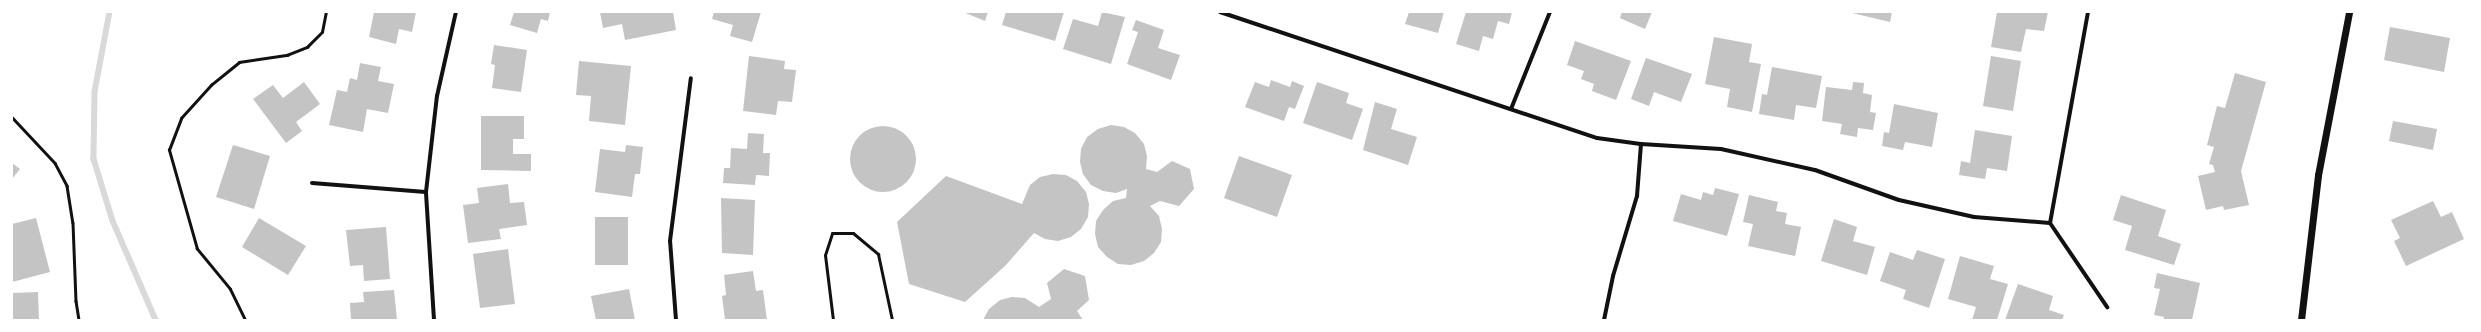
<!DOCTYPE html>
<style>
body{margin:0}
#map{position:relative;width:2481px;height:332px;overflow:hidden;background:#fff;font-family:"PT Sans Narrow",sans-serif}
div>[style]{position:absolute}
.stream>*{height:5.5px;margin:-2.75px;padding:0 2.75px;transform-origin:2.75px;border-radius:2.75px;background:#d9d9d9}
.building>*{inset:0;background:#c4c4c4}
.round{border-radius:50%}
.path>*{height:2.5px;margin:-1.25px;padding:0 1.25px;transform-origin:1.25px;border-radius:1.25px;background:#111}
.service>*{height:3px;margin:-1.5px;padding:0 1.5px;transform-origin:1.5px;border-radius:1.5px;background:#111}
.minor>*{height:4px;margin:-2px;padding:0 2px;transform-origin:2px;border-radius:2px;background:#111}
.tertiary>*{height:7px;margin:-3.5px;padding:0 3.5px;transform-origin:3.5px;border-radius:3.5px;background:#111}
span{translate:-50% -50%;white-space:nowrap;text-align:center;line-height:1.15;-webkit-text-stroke:3.5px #fff;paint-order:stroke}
.frame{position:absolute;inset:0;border:13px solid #fff;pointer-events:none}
</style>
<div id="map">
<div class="stream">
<i style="left:110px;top:12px;width:81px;rotate:100.6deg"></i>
<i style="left:95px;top:92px;width:67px;rotate:90.9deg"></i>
<i style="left:94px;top:159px;width:65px;rotate:73deg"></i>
<i style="left:113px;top:221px;width:108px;rotate:66.5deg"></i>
</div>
<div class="building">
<i style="clip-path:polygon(374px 12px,416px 12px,412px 32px,399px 29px,396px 44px,369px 37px)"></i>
<i style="clip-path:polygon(514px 12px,550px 12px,548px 21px,541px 19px,537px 33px,510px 25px)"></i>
<i style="clip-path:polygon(600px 12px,673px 12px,676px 30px,625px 40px,622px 24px,603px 28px)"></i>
<i style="clip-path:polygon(714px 12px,761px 12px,752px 42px,730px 36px,733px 25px,712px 19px)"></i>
<i style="clip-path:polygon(963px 12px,988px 12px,985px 21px)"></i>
<i style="clip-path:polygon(1006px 12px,1064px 12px,1055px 41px,1002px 25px)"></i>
<i style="clip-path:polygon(1102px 12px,1125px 17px,1111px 64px,1063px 49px,1073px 19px,1098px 26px)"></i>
<i style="clip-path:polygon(1409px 12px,1444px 12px,1438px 33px,1405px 24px)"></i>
<i style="clip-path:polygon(1466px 12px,1512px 12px,1509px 24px,1498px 21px,1493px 39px,1483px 36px,1479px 51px,1456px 44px)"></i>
<i style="clip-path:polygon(1622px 12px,1652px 12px,1645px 29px,1620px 18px)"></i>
<i style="clip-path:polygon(1848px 12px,1892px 12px,1890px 22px)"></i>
<i style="clip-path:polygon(1997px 12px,2048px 12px,2044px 31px,2026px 29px,2021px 52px,1991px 47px)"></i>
<i style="clip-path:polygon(1136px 20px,1164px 30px,1158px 48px,1180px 55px,1171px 80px,1127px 64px,1138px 32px,1132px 30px)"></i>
<i style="clip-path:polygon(2390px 27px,2450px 38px,2444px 72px,2384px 60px)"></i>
<i style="clip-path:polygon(1714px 37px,1752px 44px,1749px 62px,1761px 64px,1752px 112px,1727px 107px,1730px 89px,1705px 84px)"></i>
<i style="clip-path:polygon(1575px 41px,1631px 61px,1616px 100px,1592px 91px,1594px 84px,1581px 79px,1584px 71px,1567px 65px)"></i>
<i style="clip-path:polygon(494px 45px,527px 50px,521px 92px,492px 88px,495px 65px,491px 64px)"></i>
<i style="clip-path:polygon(749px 56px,785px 61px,784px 69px,796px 70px,792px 102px,778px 101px,776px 115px,743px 111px)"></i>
<i style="clip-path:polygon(1991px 56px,2021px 61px,2013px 111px,1983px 106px)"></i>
<i style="clip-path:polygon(1646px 58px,1692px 74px,1681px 102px,1654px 92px,1649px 106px,1631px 99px)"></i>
<i style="clip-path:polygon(579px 61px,631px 66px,625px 125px,589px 121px,591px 96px,576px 95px)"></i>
<i style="clip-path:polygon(360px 63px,381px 67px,378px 81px,394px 84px,388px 113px,367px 109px,363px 132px,329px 125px,337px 90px,347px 92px,350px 78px,357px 80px)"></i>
<i style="clip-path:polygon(1772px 67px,1822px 76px,1816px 108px,1796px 105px,1794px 120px,1759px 114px,1762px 94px,1767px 95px)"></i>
<i style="clip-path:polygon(2235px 73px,2266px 82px,2241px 171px,2249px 205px,2224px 210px,2223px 206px,2206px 210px,2198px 176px,2215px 172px,2213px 165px,2209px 164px,2214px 147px,2207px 145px,2217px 106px,2225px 108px)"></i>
<i style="clip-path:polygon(1271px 80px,1290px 87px,1292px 81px,1304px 86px,1295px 109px,1289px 107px,1284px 121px,1245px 107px,1255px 82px,1269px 87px)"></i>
<i style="clip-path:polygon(304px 82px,320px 104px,296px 122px,302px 131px,286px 143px,253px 99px,273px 85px,283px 98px)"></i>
<i style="clip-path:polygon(1317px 82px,1349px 93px,1346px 103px,1363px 109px,1352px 140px,1303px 123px)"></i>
<i style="clip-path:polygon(1853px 82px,1864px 83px,1863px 93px,1872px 95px,1870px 112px,1876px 113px,1873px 130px,1858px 128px,1857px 137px,1840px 134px,1842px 124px,1822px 121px,1826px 87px,1852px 90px)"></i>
<i style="clip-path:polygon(1375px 102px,1397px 109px,1391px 129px,1417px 137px,1408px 165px,1363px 150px)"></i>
<i style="clip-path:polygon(1894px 104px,1938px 113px,1932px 147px,1905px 142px,1903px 150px,1882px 146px,1884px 132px,1889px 133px)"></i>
<i style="clip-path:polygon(481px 116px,524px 116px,524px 139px,513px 139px,513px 154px,531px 154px,531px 171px,481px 170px)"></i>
<i style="clip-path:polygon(2393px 121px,2437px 129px,2433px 150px,2389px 141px)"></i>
<i style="clip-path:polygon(1111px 125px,1124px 127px,1135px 133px,1144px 144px,1147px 156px,1146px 169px,1157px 172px,1172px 161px,1190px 169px,1194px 189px,1179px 206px,1160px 201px,1150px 206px,1159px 216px,1162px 229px,1161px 242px,1154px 253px,1144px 261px,1131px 265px,1118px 264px,1107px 257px,1098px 247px,1095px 234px,1096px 221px,1103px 210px,1113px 201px,1126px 198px,1127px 189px,1116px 193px,1103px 191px,1091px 185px,1083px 174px,1080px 162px,1081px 149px,1087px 137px,1098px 129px)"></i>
<i class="round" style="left:850px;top:126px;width:66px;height:66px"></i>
<i style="clip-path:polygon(1975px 130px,2012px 136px,2007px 171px,1987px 168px,1985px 179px,1959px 175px,1961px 161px,1970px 163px)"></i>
<i style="clip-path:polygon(748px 133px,764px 134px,763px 153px,770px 153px,769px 176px,756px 175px,755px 185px,723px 183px,724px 168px,730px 168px,731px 148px,747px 149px)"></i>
<i style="clip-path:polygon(233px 145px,270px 156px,254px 209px,216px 197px)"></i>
<i style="clip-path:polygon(626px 145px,643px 147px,640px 174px,635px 174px,632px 197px,595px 192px,600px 149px,625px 152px)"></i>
<i style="clip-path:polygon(1239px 156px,1292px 175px,1277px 217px,1224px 198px)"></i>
<i style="clip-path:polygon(12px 163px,20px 169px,12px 179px)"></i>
<i style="clip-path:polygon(1053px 174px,1066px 175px,1077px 181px,1086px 192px,1089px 204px,1088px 217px,1081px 229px,1071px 237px,1058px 241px,1045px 239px,1034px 233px,1005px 266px,965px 302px,909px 284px,897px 222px,946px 176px,1022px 204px,1030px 185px,1040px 177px)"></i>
<i style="clip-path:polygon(508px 184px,510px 203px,524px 202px,527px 225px,499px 229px,501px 239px,468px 243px,463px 205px,479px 203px,477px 188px)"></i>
<i style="clip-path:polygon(1715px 188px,1739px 194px,1727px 236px,1673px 221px,1681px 194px,1701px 200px,1703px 192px,1713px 195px)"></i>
<i style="clip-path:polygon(1749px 195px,1778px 202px,1776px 211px,1787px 213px,1785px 224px,1801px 227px,1795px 256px,1748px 246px,1753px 224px,1743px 222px)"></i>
<i style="clip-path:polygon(2121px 195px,2166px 210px,2158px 236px,2181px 244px,2174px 265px,2125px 250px,2132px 226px,2113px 220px)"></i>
<i style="clip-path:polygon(721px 198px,755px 200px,753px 255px,722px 253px)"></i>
<i style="clip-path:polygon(2433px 201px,2441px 217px,2452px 212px,2464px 239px,2406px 266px,2394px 241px,2400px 238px,2391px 220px)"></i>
<i style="clip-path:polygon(595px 217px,628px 217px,628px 265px,595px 265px)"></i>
<i style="clip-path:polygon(36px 218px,50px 272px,12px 282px,12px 224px)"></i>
<i style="clip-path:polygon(259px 218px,306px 246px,288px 275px,242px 247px)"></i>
<i style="clip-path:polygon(1834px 219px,1857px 227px,1853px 241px,1875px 247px,1867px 275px,1821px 261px)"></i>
<i style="clip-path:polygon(386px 227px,390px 279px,364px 281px,363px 265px,350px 266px,346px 230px)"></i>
<i style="clip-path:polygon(508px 249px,515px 304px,480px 308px,473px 254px)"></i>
<i style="clip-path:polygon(1917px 250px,1945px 259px,1929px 308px,1903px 299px,1906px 290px,1880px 281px,1890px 252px,1913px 260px)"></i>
<i style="clip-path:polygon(1960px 256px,1994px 266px,1990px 279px,2008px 284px,1997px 320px,1972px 320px,1976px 307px,1948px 299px)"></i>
<i style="clip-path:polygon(1064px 269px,1085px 276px,1089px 300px,1077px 311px,1083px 320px,983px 320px,989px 309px,1000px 300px,1012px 297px,1025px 298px,1039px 307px,1051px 299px,1047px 283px)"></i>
<i style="clip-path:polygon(753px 271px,756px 291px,763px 290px,767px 320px,725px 320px,722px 296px,726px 295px,724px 275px)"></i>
<i style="clip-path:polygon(2157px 273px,2200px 283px,2192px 320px,2163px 320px,2164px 317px,2154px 315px,2160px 289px,2154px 288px)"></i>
<i style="clip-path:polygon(2018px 284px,2053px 296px,2049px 310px,2064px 315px,2062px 320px,2005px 320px)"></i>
<i style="clip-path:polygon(629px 289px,635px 320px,596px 320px,591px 296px)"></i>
<i style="clip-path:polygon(394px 290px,397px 320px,351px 320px,350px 303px,364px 302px,363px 292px)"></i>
<i style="clip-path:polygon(38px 292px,39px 320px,12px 320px,12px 293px)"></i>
</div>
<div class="path">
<i style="left:12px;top:117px;width:63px;rotate:46.9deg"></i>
<i style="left:55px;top:163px;width:26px;rotate:62deg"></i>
<i style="left:67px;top:186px;width:37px;rotate:81deg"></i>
<i style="left:73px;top:223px;width:78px;rotate:87.8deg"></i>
<i style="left:76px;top:301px;width:19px;rotate:81deg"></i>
<i style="left:245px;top:320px;width:34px;rotate:-116deg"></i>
<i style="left:230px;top:289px;width:52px;rotate:-129.5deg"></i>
<i style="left:197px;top:249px;width:103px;rotate:-105.8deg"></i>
<i style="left:169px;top:150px;width:34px;rotate:-69deg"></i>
<i style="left:181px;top:118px;width:45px;rotate:-47.7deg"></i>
<i style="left:211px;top:85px;width:36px;rotate:-39deg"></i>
<i style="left:239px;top:62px;width:49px;rotate:-8.3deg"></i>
<i style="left:287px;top:55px;width:22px;rotate:-22deg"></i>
<i style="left:307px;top:47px;width:21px;rotate:-45deg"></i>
<i style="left:322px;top:32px;width:20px;rotate:-79deg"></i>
</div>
<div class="service">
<i style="left:833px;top:320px;width:65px;rotate:-97deg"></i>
<i style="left:825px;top:255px;width:23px;rotate:-72deg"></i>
<i style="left:832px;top:233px;width:21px"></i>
<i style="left:853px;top:233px;width:33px;rotate:40deg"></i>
<i style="left:878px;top:254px;width:67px;rotate:78deg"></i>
</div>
<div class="minor">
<i style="left:1220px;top:12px;width:397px;rotate:18.5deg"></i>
<i style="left:1597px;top:138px;width:44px;rotate:7.8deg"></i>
<i style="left:1641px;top:144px;width:80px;rotate:3.6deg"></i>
<i style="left:1721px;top:149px;width:96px;rotate:12.6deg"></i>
<i style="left:1815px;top:170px;width:89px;rotate:19.7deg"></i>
<i style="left:1899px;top:200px;width:77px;rotate:12.8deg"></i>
<i style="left:1974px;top:217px;width:76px;rotate:4.5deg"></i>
<i style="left:2088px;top:12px;width:214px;rotate:100.2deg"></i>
<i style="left:2050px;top:223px;width:102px;rotate:55.8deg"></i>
<i style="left:1511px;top:109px;width:105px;rotate:-68.1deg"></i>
<i style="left:312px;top:183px;width:114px;rotate:4.5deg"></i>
<i style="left:434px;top:320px;width:128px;rotate:-93.6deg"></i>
<i style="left:426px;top:192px;width:97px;rotate:-83.5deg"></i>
<i style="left:437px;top:96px;width:86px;rotate:-77.3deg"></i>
<i style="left:676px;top:320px;width:79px;rotate:-94.3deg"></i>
<i style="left:670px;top:241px;width:164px;rotate:-82.7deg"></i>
<i style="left:1604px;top:320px;width:45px;rotate:-78.4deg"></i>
<i style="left:1613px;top:276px;width:84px;rotate:-73.3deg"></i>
<i style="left:1637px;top:196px;width:52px;rotate:-85.6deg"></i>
</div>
<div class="tertiary">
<i style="left:2301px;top:320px;width:146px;rotate:-83.3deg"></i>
<i style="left:2318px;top:175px;width:166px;rotate:-79.2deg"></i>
</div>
<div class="frame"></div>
</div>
